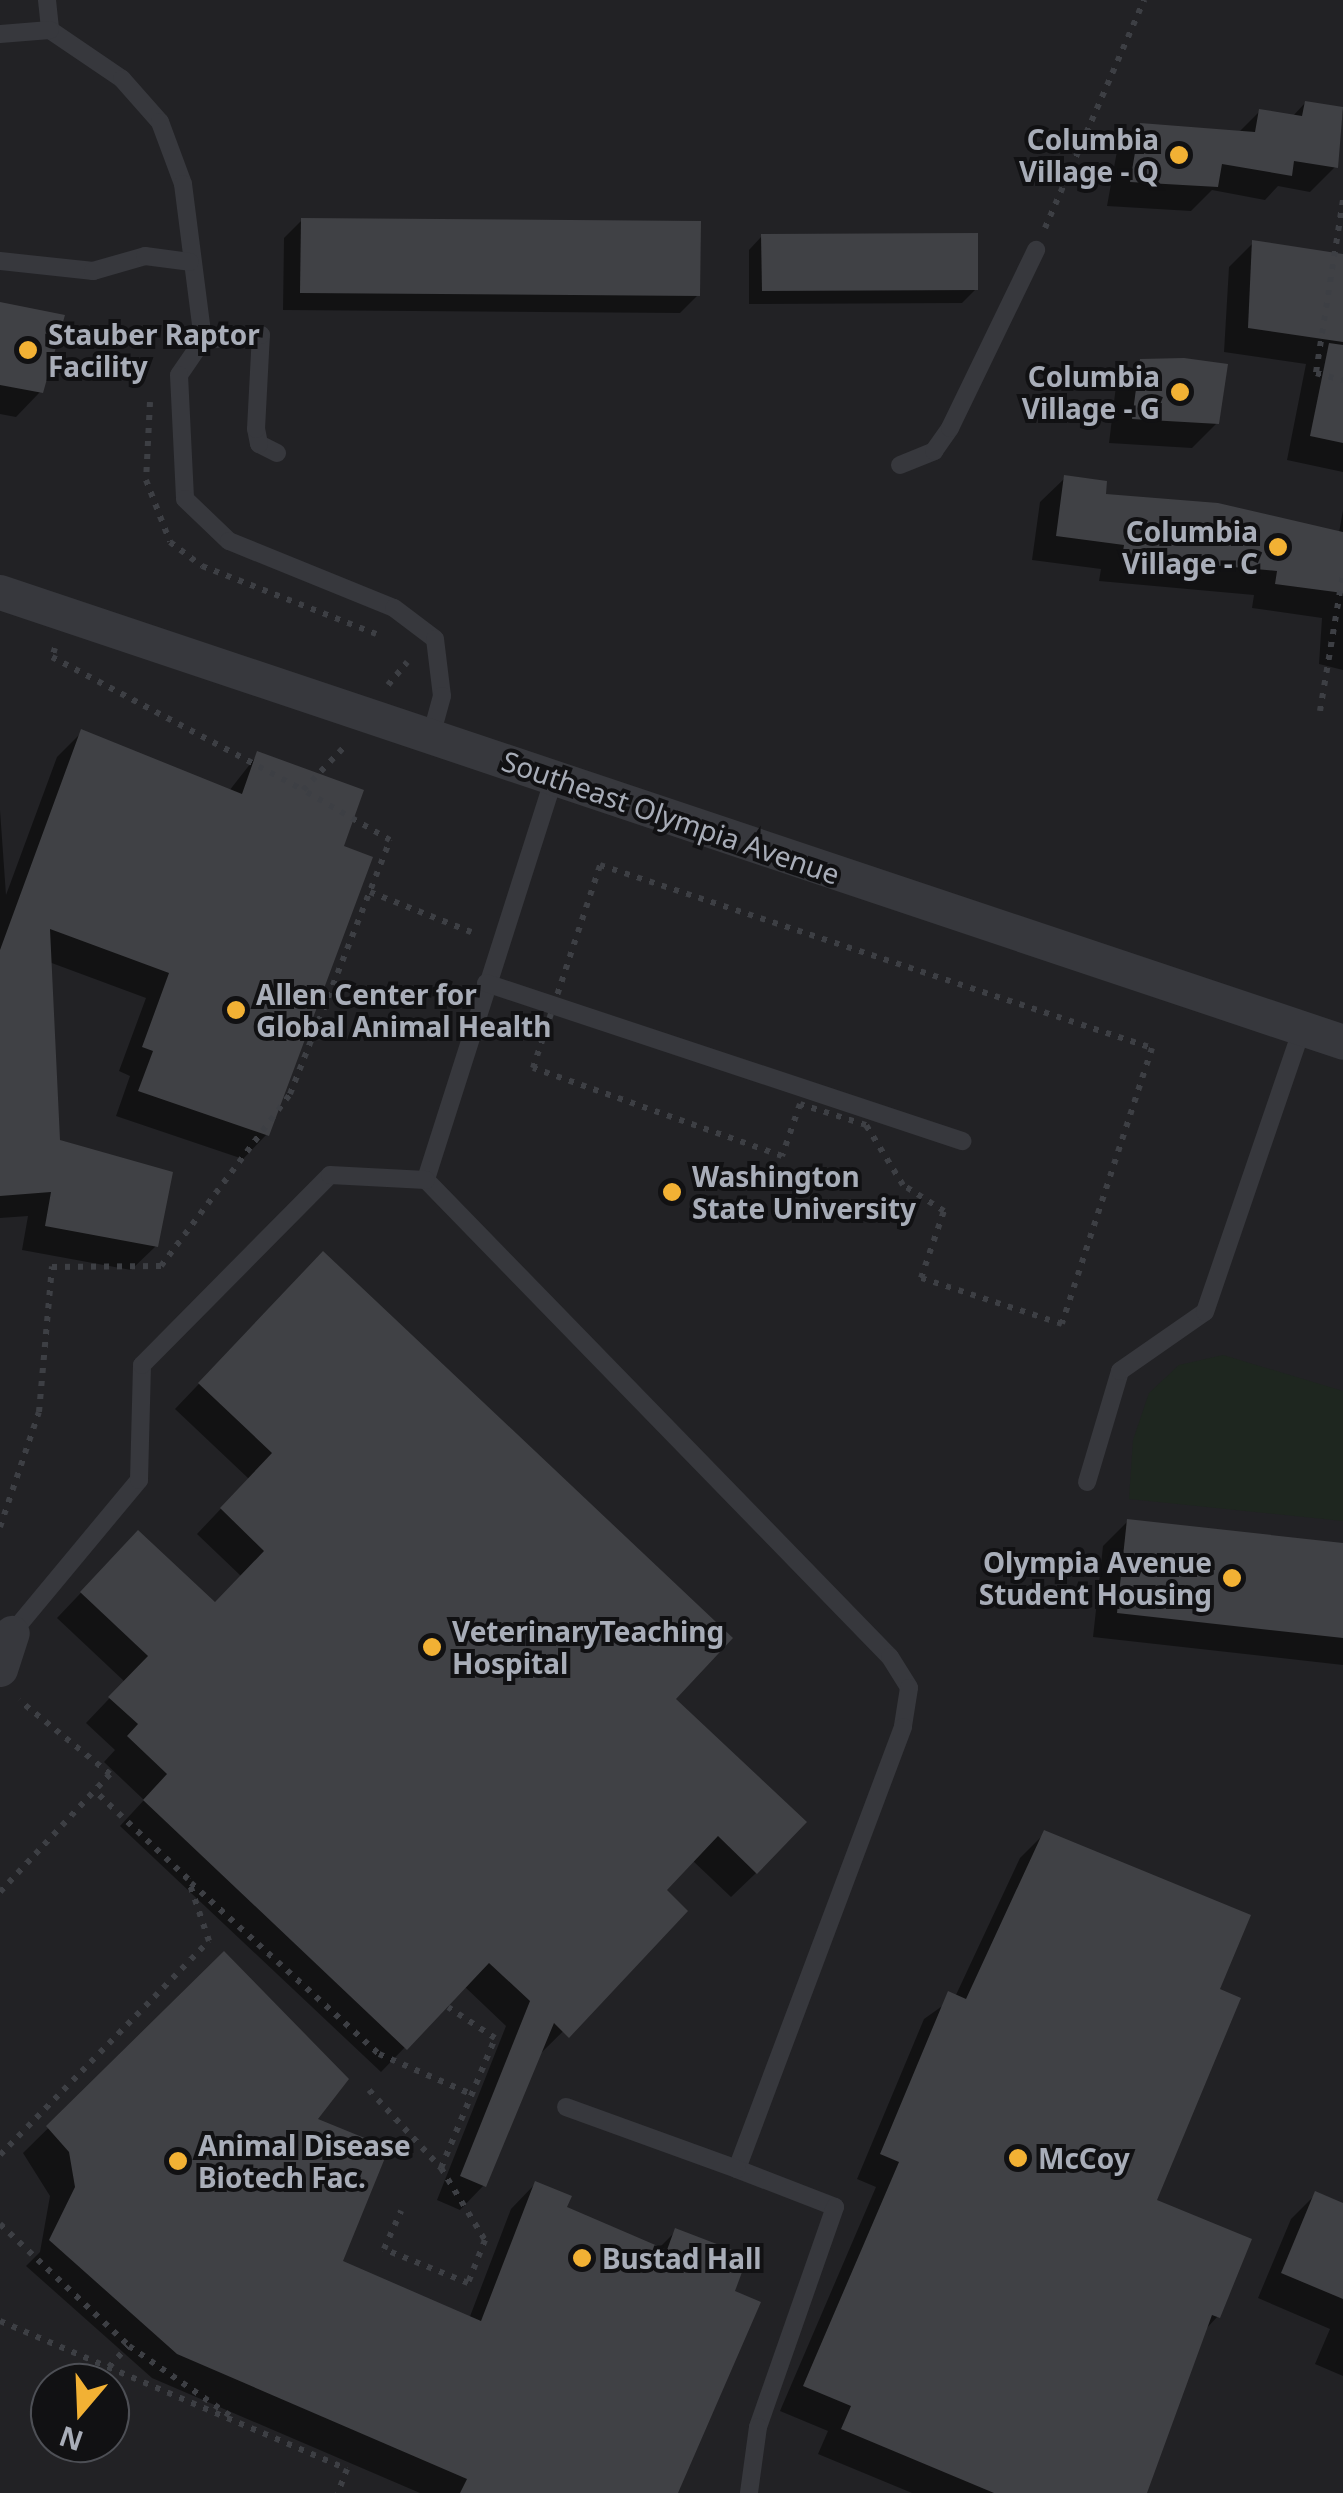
<!DOCTYPE html>
<style>
body{margin:0}
#map{position:relative;width:1343px;height:2493px;overflow:hidden;background:#161618;font-family:"Noto Sans",sans-serif}
div>[style]{position:absolute}
.built>*{inset:0;background:#222225}
.green>*{inset:0;background:#1e261f}
.shadow>*{inset:0;background:#0007}
.building>*{inset:0;background:#404145}
.path>*{height:6px;margin-top:-3px;transform-origin:0;background:repeating-linear-gradient(90deg,#3d3f44 0 5px,transparent 0 13px)}
.lane>*{height:18px;margin:-9px;padding:0 9px;transform-origin:9px;border-radius:9px;background:#37383d}
.street>*{height:35px;margin:-17.5px;padding:0 17.5px;transform-origin:17.5px;border-radius:17.5px;background:#37383d}
.dots>*{width:28px;height:28px;translate:-50% -50%;box-sizing:border-box;border:5px solid #111113;border-radius:50%}
span{translate:-50% -50%;white-space:nowrap;text-align:center;line-height:1.15;-webkit-text-stroke:8px #111113;paint-order:stroke}
.poi-label{font-size:28px;color:#a8adb8;font-weight:700}
.right{translate:-100% -50%;text-align:right}
.left{translate:0 -50%;text-align:left}
.street-label{font-size:28px;color:#a8adb8}
.north{position:absolute;left:30px;top:2363px;width:100px;height:100px;box-sizing:border-box;background:#111113;border:2px solid #4d4f55;border-radius:50%;rotate:199deg;font-size:28px;font-weight:700;line-height:40px;text-align:center;color:#a8adb8}
.north::after{content:'';display:block;margin:auto;width:35px;height:45px;background:#f2b134;clip-path:polygon(50% 0,100% 100%,50% 72%,0 100%)}
</style>
<div id="map">
<div class="built">
<i style="clip-path:polygon(evenodd,0 0,1343px 0,1343px 2493px,0 2493px,0 0,50px 2383px,110px 2383px,110px 2443px,50px 2443px,50px 2383px)"></i>
</div>
<div class="green">
<i style="clip-path:polygon(1223px 1355px,1343px 1391px,1343px 1521px,1129px 1499px,1133px 1440px,1149px 1393px,1179px 1365px)"></i>
</div>
<div class="shadow">
<i style="clip-path:polygon(1305px 103px,1343px 110px,1335px 167px,1310px 192px,1278px 186px,1265px 200px,1212px 190px,1191px 211px,1107px 206px,1117px 151px,1141px 126px,1238px 133px,1260px 111px,1292px 117px)"></i>
<i style="clip-path:polygon(302px 220px,698px 295px,680px 313px,283px 310px,284px 238px)"></i>
<i style="clip-path:polygon(762px 236px,976px 289px,962px 303px,749px 304px,749px 250px)"></i>
<i style="clip-path:polygon(1253px 243px,1343px 280px,1343px 472px,1287px 460px,1306px 364px,1224px 352px,1229px 267px)"></i>
<i style="clip-path:polygon(0 304px,40px 392px,16px 417px,0 414px)"></i>
<i style="clip-path:polygon(1141px 361px,1217px 423px,1192px 448px,1109px 443px,1116px 386px)"></i>
<i style="clip-path:polygon(1065px 478px,1103px 496px,1339px 533px,1343px 510px,1343px 670px,1319px 664px,1322px 618px,1252px 608px,1254px 595px,1099px 581px,1101px 569px,1032px 560px,1040px 502px)"></i>
<i style="clip-path:polygon(82px 732px,229px 791px,258px 754px,341px 847px,267px 1134px,243px 1159px,116px 1116px,130px 1076px,119px 1071px,146px 998px,49px 962px,57px 1142px,156px 1246px,131px 1270px,22px 1250px,28px 1216px,0 1218px,0 810px,6px 895px,57px 757px)"></i>
<i style="clip-path:polygon(299px 1279px,673px 1699px,756px 1873px,731px 1897px,692px 1860px,663px 1890px,685px 1911px,538px 2056px,484px 2185px,460px 2210px,437px 2200px,506px 2026px,464px 1986px,381px 2072px,120px 1826px,144px 1800px,104px 1762px,115px 1750px,86px 1723px,125px 1682px,57px 1618px,114px 1558px,214px 1605px,242px 1577px,197px 1534px,249px 1479px,175px 1409px)"></i>
<i style="clip-path:polygon(1128px 1521px,1343px 1546px,1343px 1665px,1093px 1637px,1103px 1546px)"></i>
<i style="clip-path:polygon(1045px 1833px,1217px 1990px,1154px 2201px,1218px 2316px,1204px 2331px,1143px 2493px,912px 2493px,818px 2454px,828px 2431px,780px 2411px,876px 2187px,857px 2179px,924px 2019px,955px 1997px,1020px 1858px)"></i>
<i style="clip-path:polygon(224px 1955px,314px 2120px,340px 2262px,469px 2319px,511px 2209px,535px 2184px,563px 2208px,658px 2249px,676px 2231px,675px 2493px,420px 2493px,152px 2378px,26px 2266px,40px 2252px,50px 2196px,23px 2153px)"></i>
<i style="clip-path:polygon(1316px 2194px,1343px 2206px,1343px 2376px,1315px 2364px,1330px 2329px,1258px 2298px,1291px 2219px)"></i>
</div>
<div class="building">
<i style="clip-path:polygon(1305px 101px,1343px 107px,1338px 168px,1294px 161px,1292px 176px,1222px 164px,1218px 187px,1130px 182px,1140px 123px,1255px 132px,1259px 109px,1302px 116px)"></i>
<i style="clip-path:polygon(301px 218px,701px 221px,700px 296px,300px 293px)"></i>
<i style="clip-path:polygon(978px 233px,978px 290px,762px 291px,761px 234px)"></i>
<i style="clip-path:polygon(1252px 240px,1343px 254px,1343px 342px,1248px 328px)"></i>
<i style="clip-path:polygon(0 302px,65px 315px,43px 393px,0 385px)"></i>
<i style="clip-path:polygon(1329px 343px,1343px 345px,1343px 443px,1310px 436px)"></i>
<i style="clip-path:polygon(1184px 358px,1228px 364px,1219px 424px,1132px 419px,1140px 359px)"></i>
<i style="clip-path:polygon(1064px 475px,1107px 481px,1106px 494px,1218px 503px,1343px 532px,1343px 593px,1275px 584px,1277px 571px,1122px 557px,1124px 545px,1056px 536px)"></i>
<i style="clip-path:polygon(81px 729px,242px 794px,257px 751px,364px 790px,344px 846px,373px 857px,269px 1136px,138px 1091px,153px 1051px,142px 1047px,169px 973px,50px 929px,60px 1140px,173px 1172px,158px 1247px,45px 1226px,51px 1192px,0 1196px,0 950px)"></i>
<i style="clip-path:polygon(323px 1251px,733px 1638px,676px 1699px,807px 1822px,757px 1874px,718px 1836px,667px 1890px,688px 1911px,569px 2038px,554px 2023px,486px 2187px,460px 2176px,530px 2001px,489px 1963px,407px 2050px,143px 1800px,167px 1774px,127px 1736px,138px 1724px,108px 1697px,148px 1656px,80px 1592px,138px 1530px,215px 1602px,264px 1551px,220px 1508px,272px 1453px,198px 1383px)"></i>
<i style="clip-path:polygon(1127px 1519px,1343px 1543px,1343px 1638px,1117px 1613px)"></i>
<i style="clip-path:polygon(1044px 1830px,1251px 1915px,1220px 1989px,1241px 1998px,1157px 2200px,1252px 2239px,1220px 2318px,1212px 2315px,1147px 2493px,994px 2493px,841px 2429px,851px 2406px,803px 2386px,899px 2162px,880px 2154px,948px 1991px,966px 1999px)"></i>
<i style="clip-path:polygon(224px 1951px,349px 2079px,318px 2119px,389px 2148px,343px 2261px,481px 2321px,535px 2181px,572px 2196px,567px 2207px,667px 2250px,675px 2228px,748px 2256px,735px 2291px,761px 2302px,678px 2493px,460px 2493px,467px 2479px,177px 2354px,49px 2240px,75px 2187px,69px 2152px,46px 2126px)"></i>
<i style="clip-path:polygon(1315px 2191px,1343px 2203px,1343px 2299px,1281px 2273px)"></i>
</div>
<div class="path">
<i style="left:1343px;top:200px;width:175px;rotate:98.9deg"></i>
<i style="left:1316px;top:373px;width:28px;rotate:15deg"></i>
<i style="left:1045px;top:228px;width:249px;rotate:-66.5deg"></i>
<i style="left:150px;top:402px;width:78px;rotate:92.9deg"></i>
<i style="left:146px;top:480px;width:66px;rotate:68.8deg"></i>
<i style="left:170px;top:542px;width:40px;rotate:37deg"></i>
<i style="left:202px;top:566px;width:187px;rotate:21.3deg"></i>
<i style="left:55px;top:648px;width:9px;rotate:108deg"></i>
<i style="left:52px;top:657px;width:284px;rotate:27.9deg"></i>
<i style="left:388px;top:685px;width:30px;rotate:-50deg"></i>
<i style="left:1320px;top:711px;width:140px;rotate:-80.5deg"></i>
<i style="left:600px;top:865px;width:582px;rotate:18.34deg"></i>
<i style="left:1152px;top:1048px;width:290px;rotate:108.1deg"></i>
<i style="left:1062px;top:1324px;width:148px;rotate:-161.9deg"></i>
<i style="left:921px;top:1278px;width:71px;rotate:-71.1deg"></i>
<i style="left:944px;top:1211px;width:49px;rotate:-147.6deg"></i>
<i style="left:903px;top:1185px;width:70px;rotate:-121.7deg"></i>
<i style="left:866px;top:1125px;width:69px;rotate:-162.3deg"></i>
<i style="left:800px;top:1104px;width:55px;rotate:109.1deg"></i>
<i style="left:782px;top:1156px;width:264px;rotate:-160.5deg"></i>
<i style="left:533px;top:1068px;width:214px;rotate:-71.7deg"></i>
<i style="left:370px;top:892px;width:109px;rotate:21.6deg"></i>
<i style="left:0;top:1527px;width:121px;rotate:-71.3deg"></i>
<i style="left:39px;top:1412px;width:146px;rotate:-84.9deg"></i>
<i style="left:52px;top:1267px;width:109px;rotate:-0.5deg"></i>
<i style="left:161px;top:1266px;width:215px;rotate:-53.1deg"></i>
<i style="left:290px;top:1094px;width:273px;rotate:-68.5deg"></i>
<i style="left:390px;top:840px;width:100px;rotate:-150.1deg"></i>
<i style="left:303px;top:790px;width:64px;rotate:-46.3deg"></i>
<i style="left:191px;top:1883px;width:254px;rotate:42.3deg"></i>
<i style="left:379px;top:2054px;width:100px;rotate:23.5deg"></i>
<i style="left:0;top:1892px;width:161px;rotate:-47deg"></i>
<i style="left:110px;top:1774px;width:117px;rotate:-140.9deg"></i>
<i style="left:369px;top:2090px;width:106px;rotate:47.3deg"></i>
<i style="left:441px;top:2168px;width:84px;rotate:58.6deg"></i>
<i style="left:485px;top:2240px;width:46px;rotate:111.6deg"></i>
<i style="left:468px;top:2283px;width:91px;rotate:-158deg"></i>
<i style="left:384px;top:2249px;width:42px;rotate:-65.9deg"></i>
<i style="left:0;top:2155px;width:299px;rotate:-45.7deg"></i>
<i style="left:209px;top:1941px;width:65px;rotate:-108.7deg"></i>
<i style="left:188px;top:1879px;width:129px;rotate:-136.6deg"></i>
<i style="left:441px;top:2168px;width:141px;rotate:-67.4deg"></i>
<i style="left:495px;top:2038px;width:56px;rotate:-146.6deg"></i>
<i style="left:0;top:2224px;width:178px;rotate:43.4deg"></i>
<i style="left:129px;top:2346px;width:125px;rotate:34.6deg"></i>
<i style="left:0;top:2321px;width:377px;rotate:23.1deg"></i>
<i style="left:347px;top:2469px;width:26px;rotate:111deg"></i>
<i style="left:109px;top:2367px;width:28px;rotate:-48deg"></i>
</div>
<div class="lane">
<i style="left:47px;top:0;width:30px;rotate:84deg"></i>
<i style="left:50px;top:30px;width:87px;rotate:34.2deg"></i>
<i style="left:122px;top:79px;width:57px;rotate:48.5deg"></i>
<i style="left:160px;top:122px;width:66px;rotate:69.6deg"></i>
<i style="left:183px;top:184px;width:157px;rotate:82.7deg"></i>
<i style="left:0;top:34px;width:50px;rotate:-4.6deg"></i>
<i style="left:0;top:261px;width:94px;rotate:6.1deg"></i>
<i style="left:93px;top:271px;width:54px;rotate:-16.1deg"></i>
<i style="left:145px;top:256px;width:45px;rotate:7.6deg"></i>
<i style="left:277px;top:453px;width:20px;rotate:-153deg"></i>
<i style="left:259px;top:444px;width:15px;rotate:-101deg"></i>
<i style="left:256px;top:429px;width:94px;rotate:-87deg"></i>
<i style="left:261px;top:335px;width:58px;rotate:175.1deg"></i>
<i style="left:203px;top:340px;width:42px;rotate:124.4deg"></i>
<i style="left:179px;top:375px;width:124px;rotate:87.2deg"></i>
<i style="left:185px;top:499px;width:61px;rotate:43.7deg"></i>
<i style="left:229px;top:541px;width:178px;rotate:22.1deg"></i>
<i style="left:394px;top:608px;width:51px;rotate:37.1deg"></i>
<i style="left:435px;top:639px;width:57px;rotate:83deg"></i>
<i style="left:442px;top:696px;width:41px;rotate:105.4deg"></i>
<i style="left:900px;top:465px;width:37px;rotate:-22deg"></i>
<i style="left:934px;top:451px;width:28px;rotate:-55deg"></i>
<i style="left:950px;top:428px;width:198px;rotate:-64.2deg"></i>
<i style="left:554px;top:778px;width:422px;rotate:107.7deg"></i>
<i style="left:426px;top:1180px;width:665px;rotate:45.79deg"></i>
<i style="left:890px;top:1657px;width:36px;rotate:58deg"></i>
<i style="left:909px;top:1688px;width:39px;rotate:99deg"></i>
<i style="left:903px;top:1727px;width:472px;rotate:110.6deg"></i>
<i style="left:737px;top:2169px;width:105px;rotate:21.2deg"></i>
<i style="left:835px;top:2207px;width:233px;rotate:109.3deg"></i>
<i style="left:758px;top:2427px;width:67px;rotate:97.8deg"></i>
<i style="left:486px;top:983px;width:502px;rotate:18.36deg"></i>
<i style="left:1087px;top:1482px;width:116px;rotate:-73.4deg"></i>
<i style="left:1120px;top:1371px;width:103px;rotate:-34.8deg"></i>
<i style="left:1205px;top:1312px;width:300px;rotate:-71.1deg"></i>
<i style="left:12px;top:1633px;width:199px;rotate:-50.3deg"></i>
<i style="left:139px;top:1480px;width:115px;rotate:-88.5deg"></i>
<i style="left:142px;top:1365px;width:267px;rotate:-45.3deg"></i>
<i style="left:330px;top:1175px;width:96px;rotate:3deg"></i>
<i style="left:566px;top:2107px;width:182px;rotate:19.9deg"></i>
</div>
<div class="street">
<i style="left:0;top:592px;width:1416px;rotate:18.52deg"></i>
<i style="left:0;top:1669px;width:38px;rotate:-72deg"></i>
</div>
<div class="dots">
<i style="left:1179px;top:155px;background:#f2b134"></i>
<i style="left:28px;top:350px;background:#f2b134"></i>
<i style="left:1180px;top:392px;background:#f2b134"></i>
<i style="left:1278px;top:547px;background:#f2b134"></i>
<i style="left:236px;top:1010px;background:#f2b134"></i>
<i style="left:672px;top:1192px;background:#f2b134"></i>
<i style="left:1232px;top:1578px;background:#f2b134"></i>
<i style="left:432px;top:1647px;background:#f2b134"></i>
<i style="left:1018px;top:2158px;background:#f2b134"></i>
<i style="left:178px;top:2161px;background:#f2b134"></i>
<i style="left:582px;top:2258px;background:#f2b134"></i>
</div>
<div class="poi-label">
<span class="right" style="left:1159px;top:155px">Columbia<br>Village - Q</span>
<span class="left" style="left:48px;top:350px">Stauber Raptor<br>Facility</span>
<span class="right" style="left:1160px;top:392px">Columbia<br>Village - G</span>
<span class="right" style="left:1258px;top:547px">Columbia<br>Village - C</span>
<span class="left" style="left:256px;top:1010px">Allen Center for<br>Global Animal Health</span>
<span class="left" style="left:692px;top:1192px">Washington<br>State University</span>
<span class="right" style="left:1212px;top:1578px">Olympia Avenue<br>Student Housing</span>
<span class="left" style="left:452px;top:1647px">VeterinaryTeaching<br>Hospital</span>
<span class="left" style="left:198px;top:2161px">Animal Disease<br>Biotech Fac.</span>
<span class="left" style="left:1038px;top:2158px">McCoy</span>
<span class="left" style="left:602px;top:2258px">Bustad Hall</span>
</div>
<div class="street-label">
<span style="left:671px;top:817px;rotate:19deg">Southeast Olympia Avenue</span>
</div>
<div class="north">N</div>
</div>
